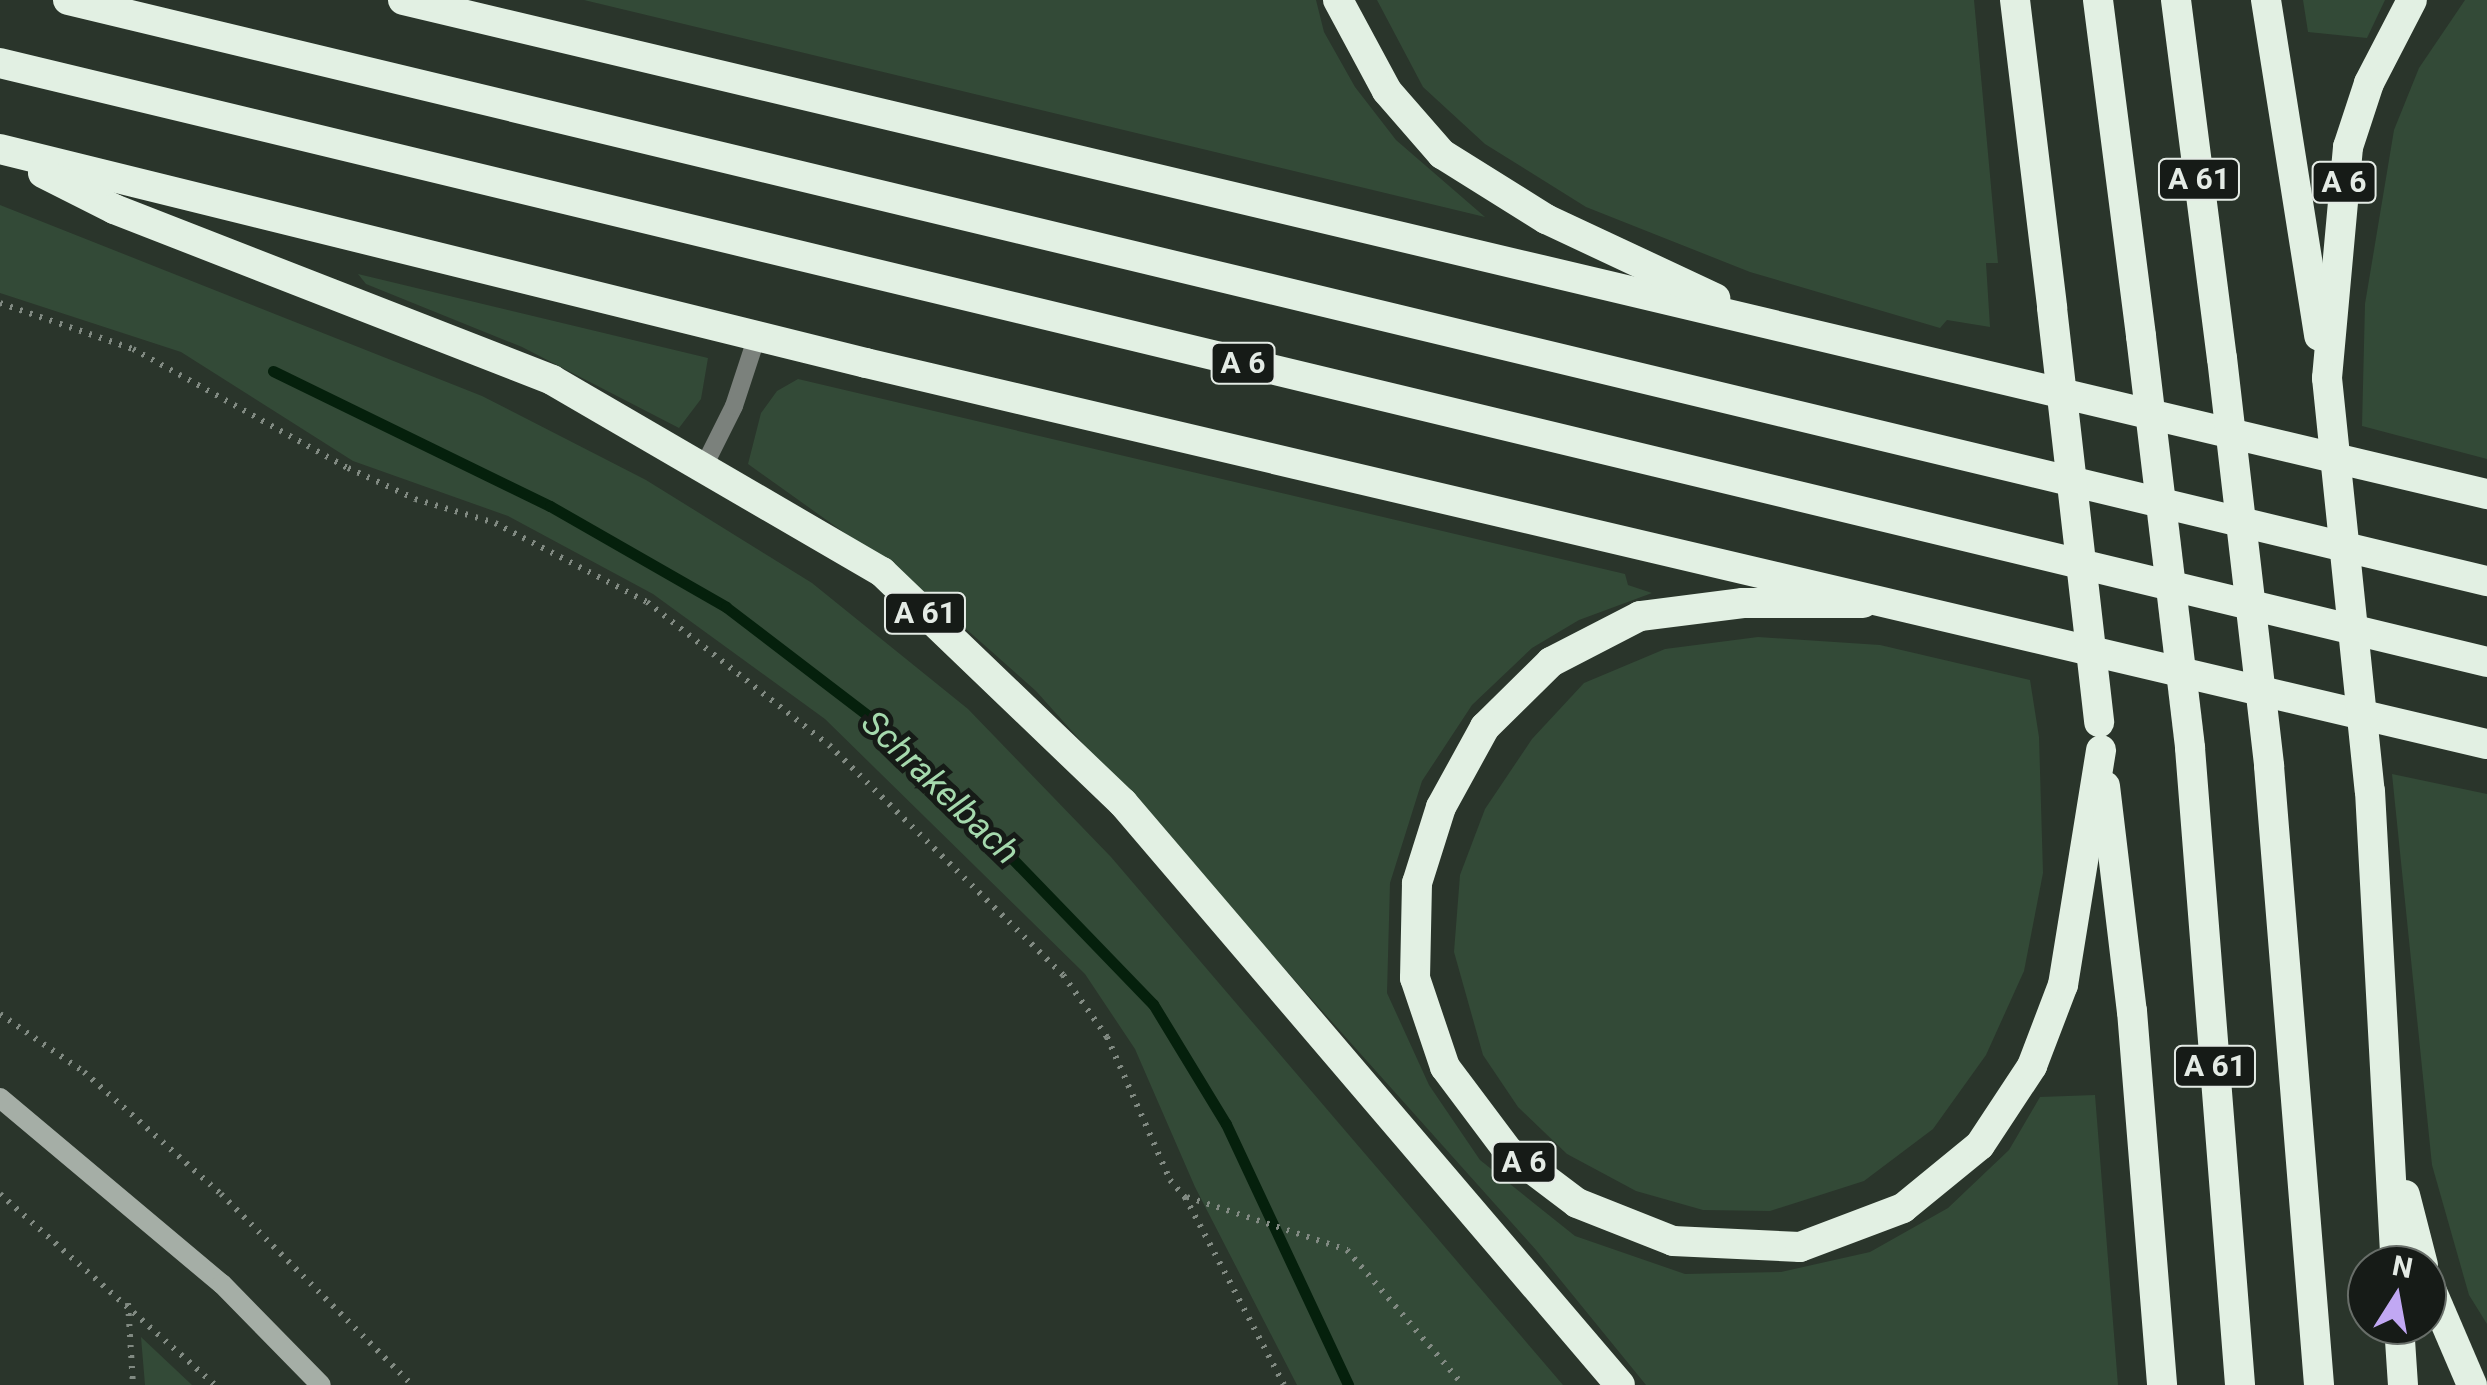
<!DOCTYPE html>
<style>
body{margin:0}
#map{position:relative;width:2487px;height:1385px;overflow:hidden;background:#2a352b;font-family:Roboto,sans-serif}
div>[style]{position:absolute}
.green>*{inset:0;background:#334a37}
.stream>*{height:11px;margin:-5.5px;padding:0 5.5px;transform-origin:5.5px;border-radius:5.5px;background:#05200c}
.path>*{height:6px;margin-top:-3px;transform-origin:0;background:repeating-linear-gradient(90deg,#818a82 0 2.5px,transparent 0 10.5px)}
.lane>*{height:18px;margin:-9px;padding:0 9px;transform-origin:9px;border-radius:9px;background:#7b817c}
.secondary>*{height:20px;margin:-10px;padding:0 10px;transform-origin:10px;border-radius:10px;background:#a5aea6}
.highway>*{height:30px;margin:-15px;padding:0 15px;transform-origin:15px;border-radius:15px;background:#e2f0e3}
.highway-bridge>*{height:30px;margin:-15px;padding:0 15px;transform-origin:15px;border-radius:15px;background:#e2f0e3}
span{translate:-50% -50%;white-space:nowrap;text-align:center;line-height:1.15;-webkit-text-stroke:10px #161b17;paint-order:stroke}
.shield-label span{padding:2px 8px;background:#161b17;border:2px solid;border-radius:8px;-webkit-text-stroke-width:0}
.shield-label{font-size:30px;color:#e4ebe5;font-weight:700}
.water-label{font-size:35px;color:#a5d9ad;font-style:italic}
.north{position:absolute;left:2347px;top:1245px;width:100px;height:100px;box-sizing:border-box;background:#161b17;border:2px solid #686e69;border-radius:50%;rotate:11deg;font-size:28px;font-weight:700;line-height:40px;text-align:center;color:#e4ebe5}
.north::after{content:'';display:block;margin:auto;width:35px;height:45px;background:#c1a8f3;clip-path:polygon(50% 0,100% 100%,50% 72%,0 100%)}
</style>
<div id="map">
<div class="green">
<i style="clip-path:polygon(584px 0,1316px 0,1324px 32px,1355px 87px,1396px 140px,1485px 217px)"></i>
<i style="clip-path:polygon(1377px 0,1974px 0,1998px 263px,1986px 263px,1990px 327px,1947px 320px,1940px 328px,1750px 272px,1586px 207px,1485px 144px,1423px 87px)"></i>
<i style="clip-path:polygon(2303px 0,2385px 0,2367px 38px,2308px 32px)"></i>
<i style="clip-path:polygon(2465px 0,2487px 0,2487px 459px,2362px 426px,2365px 304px,2394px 130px,2419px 68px)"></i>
<i style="clip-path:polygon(0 205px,482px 396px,646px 480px,812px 583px,968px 709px,1111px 857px,1563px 1385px,1297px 1385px,1195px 1187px,1135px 1049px,1085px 974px,825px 719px,653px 594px,508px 516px,353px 461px,181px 352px,0 293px)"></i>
<i style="clip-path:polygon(358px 274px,708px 358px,701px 399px,679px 428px,522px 347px,366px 284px)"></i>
<i style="clip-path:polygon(798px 379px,1625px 574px,1628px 585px,1652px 593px,1579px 620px,1532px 648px,1472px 705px,1422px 781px,1390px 883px,1387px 993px,1429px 1085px,1480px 1160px,1575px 1236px,1685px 1274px,1781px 1272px,1870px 1252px,1948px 1208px,2009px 1150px,2040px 1097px,2095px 1095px,2118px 1385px,1646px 1385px,1536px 1250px,1036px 691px,912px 581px,748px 464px,761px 413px,777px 391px)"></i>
<i style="clip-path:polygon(1758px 637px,1880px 645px,2030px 680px,2039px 737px,2043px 873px,2024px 971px,1986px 1055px,1933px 1129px,1864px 1181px,1770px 1211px,1703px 1210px,1636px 1191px,1567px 1154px,1518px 1107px,1483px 1055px,1454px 952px,1460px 875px,1485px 809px,1532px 739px,1584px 683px,1665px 649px)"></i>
<i style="clip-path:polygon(2392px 774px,2487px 794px,2487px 1324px,2469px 1295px,2432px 1165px)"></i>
<i style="clip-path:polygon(141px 1337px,192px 1385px,145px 1385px)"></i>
</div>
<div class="stream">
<i style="left:273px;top:371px;width:308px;rotate:26deg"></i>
<i style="left:550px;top:506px;width:203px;rotate:29.8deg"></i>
<i style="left:726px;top:607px;width:208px;rotate:37.4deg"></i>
<i style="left:891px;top:733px;width:377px;rotate:46deg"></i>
<i style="left:1153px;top:1004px;width:140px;rotate:58.7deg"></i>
<i style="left:1226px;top:1124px;width:288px;rotate:64.9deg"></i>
</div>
<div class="path">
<i style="left:0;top:303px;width:141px;rotate:19.1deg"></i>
<i style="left:133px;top:349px;width:246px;rotate:29deg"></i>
<i style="left:348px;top:468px;width:74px;rotate:24.8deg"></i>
<i style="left:415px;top:499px;width:84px;rotate:16.7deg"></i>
<i style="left:495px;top:523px;width:171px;rotate:27.5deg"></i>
<i style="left:647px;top:602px;width:231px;rotate:38.2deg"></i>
<i style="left:829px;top:745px;width:328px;rotate:44.5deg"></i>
<i style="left:1063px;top:975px;width:76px;rotate:54.6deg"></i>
<i style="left:1107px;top:1037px;width:156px;rotate:66.2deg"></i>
<i style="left:1170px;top:1180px;width:23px;rotate:49deg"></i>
<i style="left:1185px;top:1197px;width:212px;rotate:62.2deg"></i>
<i style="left:0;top:1014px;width:102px;rotate:34.6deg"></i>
<i style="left:84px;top:1072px;width:183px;rotate:41.7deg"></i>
<i style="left:221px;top:1194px;width:270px;rotate:45deg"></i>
<i style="left:0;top:1194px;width:288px;rotate:41.6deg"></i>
<i style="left:1187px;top:1197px;width:169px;rotate:18.3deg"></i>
<i style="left:1347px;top:1250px;width:178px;rotate:49.3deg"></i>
<i style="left:128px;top:1303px;width:82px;rotate:86.5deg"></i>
</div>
<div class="lane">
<i style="left:703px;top:468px;width:69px;rotate:-63.4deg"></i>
<i style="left:734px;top:406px;width:74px;rotate:-71.8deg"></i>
</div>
<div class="secondary">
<i style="left:0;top:1098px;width:290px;rotate:40deg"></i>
<i style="left:222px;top:1284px;width:141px;rotate:45.6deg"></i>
</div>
<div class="highway">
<i style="left:68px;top:0;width:2488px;rotate:13.51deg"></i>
<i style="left:403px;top:0;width:2142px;rotate:13.34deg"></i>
<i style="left:1338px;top:0;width:103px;rotate:61.7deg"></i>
<i style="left:1387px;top:91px;width:84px;rotate:48.9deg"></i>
<i style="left:1442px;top:154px;width:123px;rotate:32deg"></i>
<i style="left:1546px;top:219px;width:187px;rotate:25.1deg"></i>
<i style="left:2015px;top:0;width:310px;rotate:83.1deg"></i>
<i style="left:2098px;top:0;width:339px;rotate:82.7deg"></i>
<i style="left:2176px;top:0;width:361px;rotate:82.7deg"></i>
<i style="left:2266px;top:0;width:340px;rotate:81deg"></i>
<i style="left:0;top:63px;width:2558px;rotate:13.54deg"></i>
<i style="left:0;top:149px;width:892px;rotate:13.88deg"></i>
<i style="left:866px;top:363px;width:1665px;rotate:13.23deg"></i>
<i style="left:43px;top:173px;width:80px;rotate:26.9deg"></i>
<i style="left:114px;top:209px;width:470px;rotate:21.3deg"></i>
<i style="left:552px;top:380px;width:382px;rotate:30.2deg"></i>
<i style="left:882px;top:572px;width:334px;rotate:43.8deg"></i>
<i style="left:1123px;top:803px;width:765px;rotate:49.5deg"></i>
<i style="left:2327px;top:378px;width:232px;rotate:-84.8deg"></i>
<i style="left:2348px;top:147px;width:67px;rotate:-71.8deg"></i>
<i style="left:2369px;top:83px;width:93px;rotate:-62.6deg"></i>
<i style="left:1863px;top:603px;width:120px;rotate:180deg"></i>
<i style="left:1743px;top:603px;width:104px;rotate:172.8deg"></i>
<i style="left:1640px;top:616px;width:100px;rotate:152.7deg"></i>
<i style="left:1551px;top:662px;width:93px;rotate:135.4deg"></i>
<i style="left:1485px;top:727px;width:91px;rotate:118.8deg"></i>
<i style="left:1441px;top:807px;width:80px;rotate:107.5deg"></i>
<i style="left:1417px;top:883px;width:95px;rotate:91.2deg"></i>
<i style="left:1415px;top:978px;width:94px;rotate:71.4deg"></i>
<i style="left:1445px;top:1067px;width:105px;rotate:53.1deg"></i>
<i style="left:1508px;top:1151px;width:86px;rotate:37deg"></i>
<i style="left:1577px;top:1203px;width:103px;rotate:21.6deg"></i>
<i style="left:1673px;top:1241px;width:127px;rotate:2.7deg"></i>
<i style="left:1800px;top:1247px;width:110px;rotate:-20.7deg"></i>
<i style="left:1903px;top:1208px;width:99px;rotate:-39.3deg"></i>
<i style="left:1980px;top:1145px;width:95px;rotate:-56.6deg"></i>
<i style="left:2032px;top:1066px;width:87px;rotate:-69.1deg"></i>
<i style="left:2063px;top:985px;width:238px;rotate:-80.8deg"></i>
<i style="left:2190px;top:748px;width:639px;rotate:85.51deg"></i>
<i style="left:2269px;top:766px;width:621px;rotate:85.38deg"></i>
<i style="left:2105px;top:786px;width:227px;rotate:83.2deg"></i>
<i style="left:2132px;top:1011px;width:375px;rotate:85.4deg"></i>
<i style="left:2370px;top:791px;width:475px;rotate:86.9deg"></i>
<i style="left:2405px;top:1195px;width:72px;rotate:75.6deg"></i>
<i style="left:2427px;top:1280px;width:114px;rotate:66.8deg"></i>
<i style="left:2399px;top:1325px;width:60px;rotate:86.2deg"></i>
</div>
<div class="highway-bridge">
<i style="left:2052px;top:308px;width:417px;rotate:83.5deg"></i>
<i style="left:2141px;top:336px;width:415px;rotate:83.2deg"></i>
<i style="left:2222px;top:358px;width:411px;rotate:83.4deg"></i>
<i style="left:2327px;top:378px;width:415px;rotate:84.1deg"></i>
</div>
<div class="shield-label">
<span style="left:2199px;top:179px">A 61</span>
<span style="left:2344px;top:182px">A 6</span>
<span style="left:1243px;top:363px">A 6</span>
<span style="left:925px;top:613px">A 61</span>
<span style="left:2215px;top:1066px">A 61</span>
<span style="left:1524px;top:1162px">A 6</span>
</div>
<div class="water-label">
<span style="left:940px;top:788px;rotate:44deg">Schrakelbach</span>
</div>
<div class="north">N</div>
</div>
